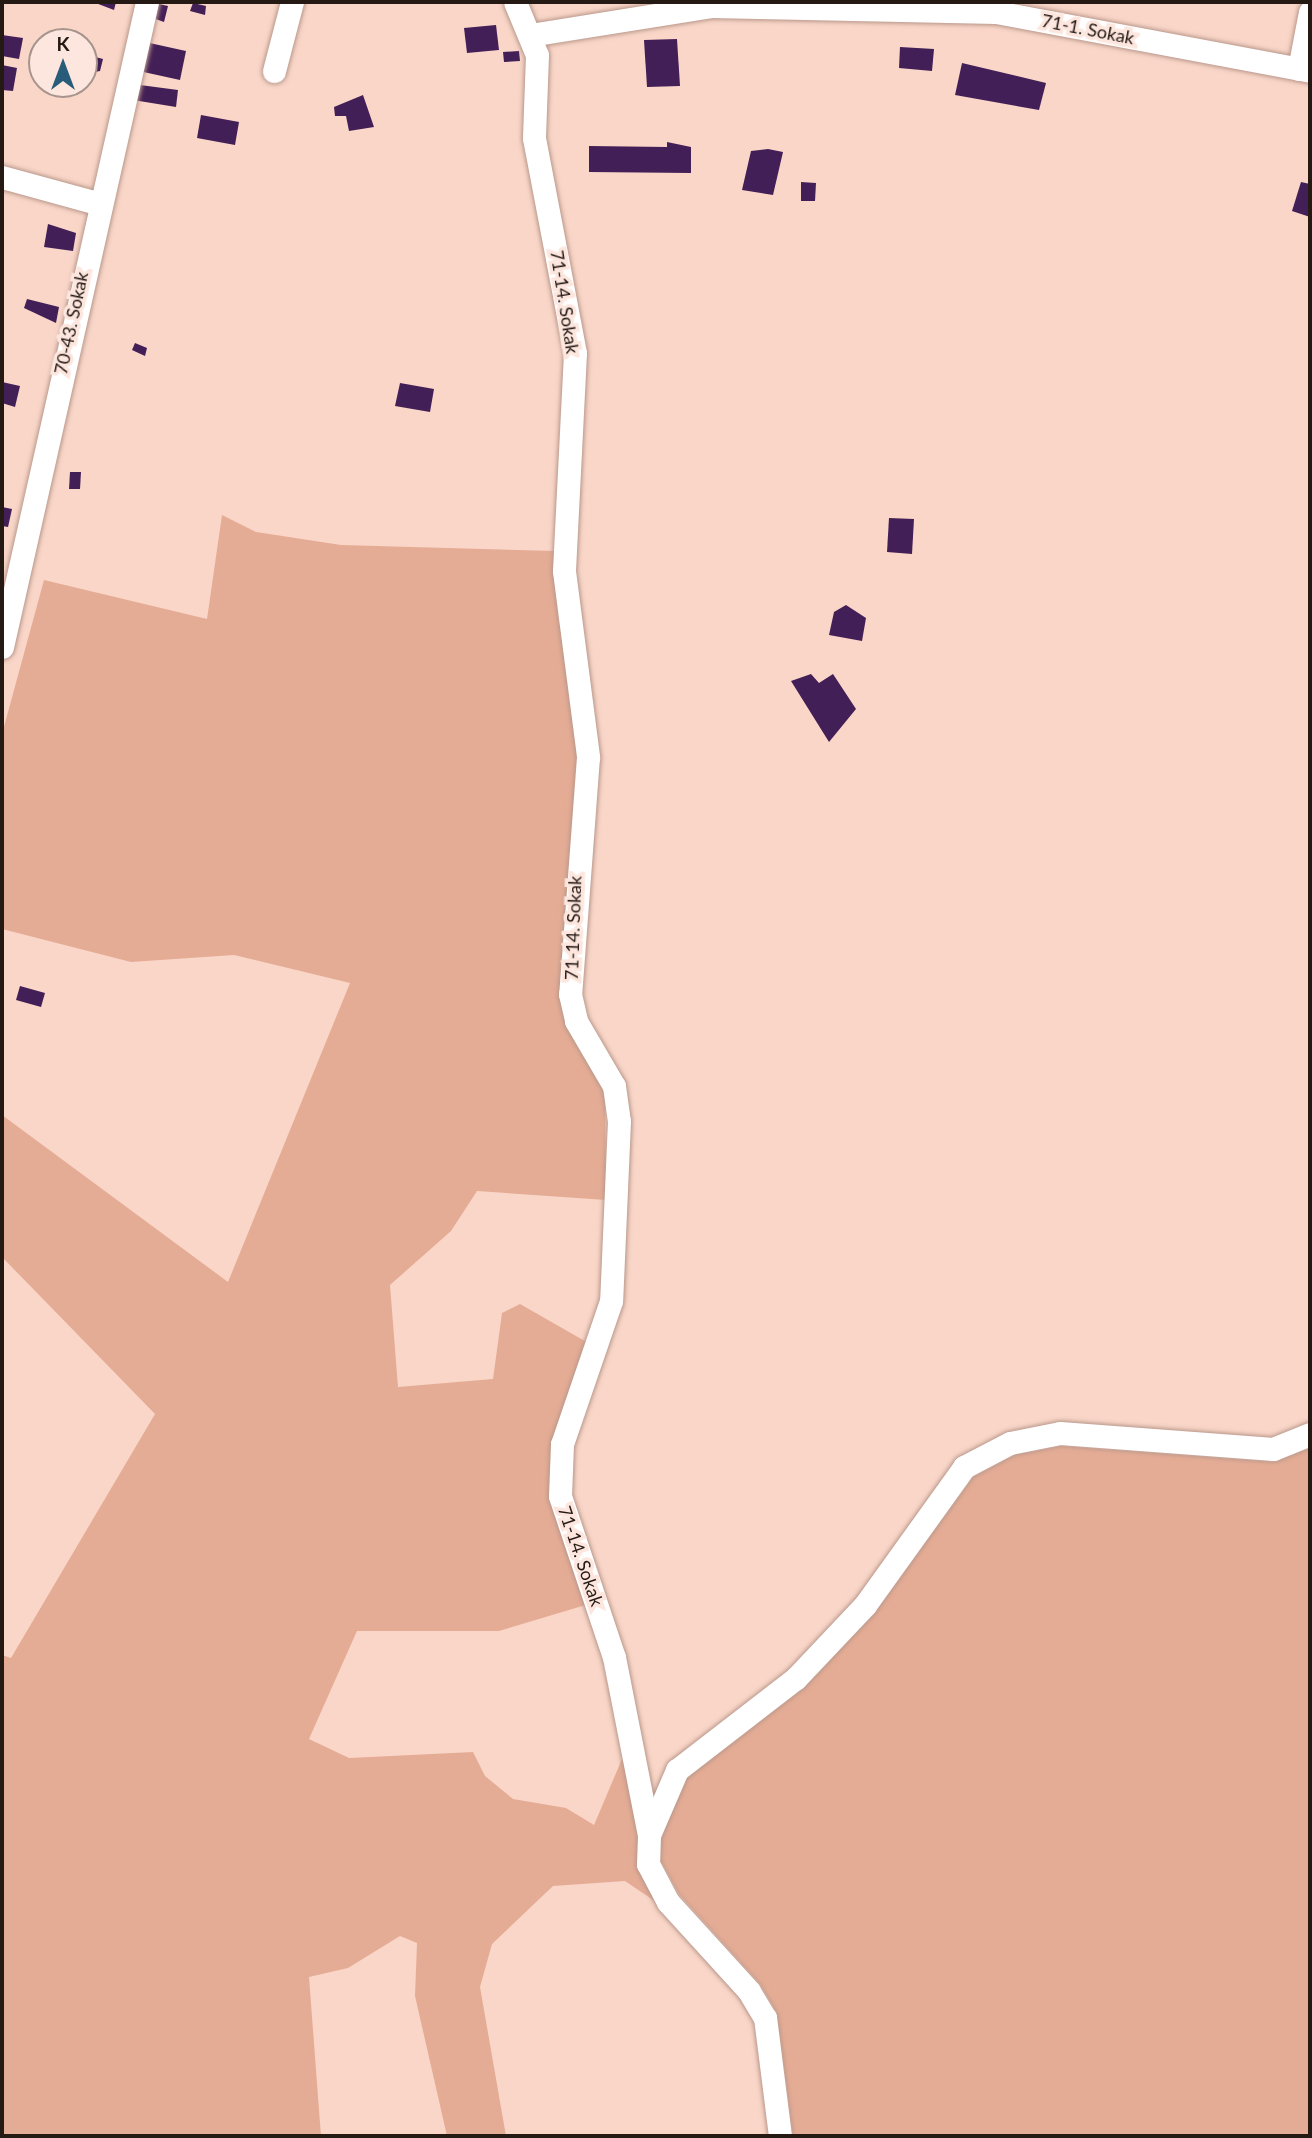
<!DOCTYPE html>
<style>
body{margin:0}
#map{position:relative;width:1312px;height:2138px;overflow:hidden;background:#f9d6c8;font-family:Lato,sans-serif}
div>[style]{position:absolute}
.green>*{inset:0;background:#e5ac95}
.building>*{inset:0;background:#431f57}
.roads{filter:drop-shadow(0 0 2px #b9988b) drop-shadow(0 0 2px #b9988b)}
.minor>*{height:23px;margin:-11.5px;padding:0 11.5px;transform-origin:11.5px;border-radius:11.5px;background:#fff}
span{translate:-50% -50%;white-space:nowrap;text-align:center;line-height:1.15;-webkit-text-stroke:7px #fce6de;paint-order:stroke}
.street-label{font-size:18px;color:#251914}
.frame{position:absolute;inset:0;border:4px solid #251914;pointer-events:none}
.north{position:absolute;left:28px;top:28px;width:70px;height:70px;box-sizing:border-box;background:#fce6de;border:2px solid #a6948d;border-radius:50%;rotate:0deg;font-size:19px;font-weight:700;line-height:28px;text-align:center;color:#251914}
.north::after{content:'';display:block;margin:auto;width:24px;height:32px;background:#295c79;clip-path:polygon(50% 0,100% 100%,50% 72%,0 100%)}
</style>
<div id="map">
<div class="green">
<i style="clip-path:polygon(222px 515px,256px 532px,341px 545px,555px 551px,558px 618px,579px 723px,561px 995px,605px 1090px,606px 1200px,477px 1191px,451px 1231px,390px 1285px,398px 1387px,493px 1379px,502px 1313px,520px 1304px,590px 1344px,553px 1443px,589px 1604px,499px 1631px,357px 1631px,309px 1739px,349px 1758px,473px 1752px,485px 1776px,513px 1799px,566px 1808px,594px 1825px,622px 1759px,662px 1906px,625px 1881px,553px 1886px,492px 1944px,480px 1987px,506px 2136px,447px 2136px,415px 1996px,417px 1943px,400px 1936px,348px 1968px,309px 1977px,321px 2136px,2px 2136px,2px 1655px,11px 1658px,155px 1414px,2px 1257px,2px 1115px,228px 1282px,350px 983px,234px 955px,131px 962px,2px 929px,2px 734px,44px 580px,207px 619px)"></i>
<i style="clip-path:polygon(1061px 1446px,1275px 1462px,1310px 1448px,1310px 2136px,793px 2136px,777px 2013px,760px 1984px,679px 1894px,661px 1861px,661px 1838px,687px 1778px,804px 1688px,875px 1613px,973px 1477px,1015px 1455px)"></i>
</div>
<div class="building">
<i style="clip-path:polygon(93px 2px,116px 2px,114px 10px)"></i>
<i style="clip-path:polygon(154px 3px,168px 6px,164px 22px,150px 17px)"></i>
<i style="clip-path:polygon(193px 3px,206px 6px,205px 15px,190px 11px)"></i>
<i style="clip-path:polygon(496px 25px,499px 50px,467px 53px,464px 28px)"></i>
<i style="clip-path:polygon(2px 35px,23px 38px,19px 59px,2px 56px)"></i>
<i style="clip-path:polygon(677px 39px,680px 86px,647px 87px,644px 40px)"></i>
<i style="clip-path:polygon(145px 42px,186px 51px,180px 80px,139px 71px)"></i>
<i style="clip-path:polygon(900px 47px,934px 49px,932px 71px,899px 68px)"></i>
<i style="clip-path:polygon(519px 51px,520px 61px,504px 62px,503px 52px)"></i>
<i style="clip-path:polygon(84px 54px,103px 59px,100px 71px,84px 74px)"></i>
<i style="clip-path:polygon(962px 63px,1046px 83px,1039px 110px,955px 95px)"></i>
<i style="clip-path:polygon(2px 65px,17px 68px,13px 91px,2px 90px)"></i>
<i style="clip-path:polygon(140px 85px,178px 90px,176px 107px,127px 99px)"></i>
<i style="clip-path:polygon(363px 95px,374px 127px,349px 131px,346px 116px,335px 116px,334px 107px)"></i>
<i style="clip-path:polygon(201px 115px,239px 122px,235px 145px,197px 138px)"></i>
<i style="clip-path:polygon(667px 142px,691px 147px,691px 173px,589px 172px,589px 146px,667px 147px)"></i>
<i style="clip-path:polygon(768px 149px,783px 152px,773px 195px,742px 190px,751px 151px)"></i>
<i style="clip-path:polygon(801px 182px,816px 183px,815px 201px,801px 201px)"></i>
<i style="clip-path:polygon(1301px 182px,1310px 184px,1310px 217px,1292px 211px)"></i>
<i style="clip-path:polygon(48px 224px,76px 233px,73px 251px,44px 247px)"></i>
<i style="clip-path:polygon(27px 299px,59px 307px,56px 323px,24px 308px)"></i>
<i style="clip-path:polygon(135px 343px,147px 348px,145px 356px,132px 350px)"></i>
<i style="clip-path:polygon(2px 382px,20px 386px,15px 407px,2px 403px)"></i>
<i style="clip-path:polygon(400px 383px,434px 389px,430px 412px,395px 406px)"></i>
<i style="clip-path:polygon(70px 472px,81px 472px,80px 489px,69px 489px)"></i>
<i style="clip-path:polygon(2px 507px,12px 509px,8px 527px,2px 526px)"></i>
<i style="clip-path:polygon(889px 518px,914px 519px,912px 554px,887px 552px)"></i>
<i style="clip-path:polygon(846px 605px,866px 618px,862px 641px,829px 635px,834px 612px)"></i>
<i style="clip-path:polygon(811px 674px,819px 683px,833px 674px,856px 709px,829px 742px,791px 681px)"></i>
<i style="clip-path:polygon(20px 986px,45px 993px,41px 1007px,16px 1000px)"></i>
</div>
<div class="roads">
<div class="minor">
<i style="left:515px;top:2px;width:57px;rotate:67.5deg"></i>
<i style="left:537px;top:55px;width:83px;rotate:92.1deg"></i>
<i style="left:534px;top:138px;width:219px;rotate:79.2deg"></i>
<i style="left:575px;top:353px;width:218px;rotate:92.9deg"></i>
<i style="left:564px;top:571px;width:188px;rotate:82.6deg"></i>
<i style="left:588px;top:757px;width:238px;rotate:94.3deg"></i>
<i style="left:570px;top:994px;width:28px;rotate:77deg"></i>
<i style="left:576px;top:1021px;width:75px;rotate:59.7deg"></i>
<i style="left:614px;top:1086px;width:35px;rotate:82deg"></i>
<i style="left:619px;top:1121px;width:180px;rotate:92.5deg"></i>
<i style="left:611px;top:1301px;width:151px;rotate:108.9deg"></i>
<i style="left:562px;top:1444px;width:52px;rotate:92.2deg"></i>
<i style="left:560px;top:1496px;width:170px;rotate:71.5deg"></i>
<i style="left:614px;top:1657px;width:181px;rotate:78.9deg"></i>
<i style="left:530px;top:35px;width:183px;rotate:-9.1deg"></i>
<i style="left:711px;top:6px;width:285px;rotate:1.2deg"></i>
<i style="left:996px;top:12px;width:319px;rotate:10.6deg"></i>
<i style="left:1299px;top:69px;width:58px;rotate:-79.1deg"></i>
<i style="left:274px;top:71px;width:71px;rotate:-75.4deg"></i>
<i style="left:2px;top:177px;width:98px;rotate:15.3deg"></i>
<i style="left:2px;top:647px;width:661px;rotate:-77.33deg"></i>
<i style="left:780px;top:2136px;width:119px;rotate:-97.2deg"></i>
<i style="left:765px;top:2018px;width:31px;rotate:-121deg"></i>
<i style="left:749px;top:1991px;width:120px;rotate:-132.3deg"></i>
<i style="left:668px;top:1902px;width:43px;rotate:-117.8deg"></i>
<i style="left:648px;top:1864px;width:29px;rotate:-88deg"></i>
<i style="left:649px;top:1835px;width:71px;rotate:-66.7deg"></i>
<i style="left:677px;top:1770px;width:150px;rotate:-37.7deg"></i>
<i style="left:796px;top:1678px;width:100px;rotate:-46.6deg"></i>
<i style="left:865px;top:1605px;width:170px;rotate:-54.3deg"></i>
<i style="left:964px;top:1467px;width:52px;rotate:-27.6deg"></i>
<i style="left:1010px;top:1443px;width:51px;rotate:-11.3deg"></i>
<i style="left:1060px;top:1433px;width:214px;rotate:4.3deg"></i>
<i style="left:1273px;top:1449px;width:40px;rotate:-22deg"></i>
</div>
</div>
<div class="street-label">
<span style="left:1088px;top:29px;rotate:11deg">71-1. Sokak</span>
<span style="left:565px;top:302px;rotate:81deg">71-14. Sokak</span>
<span style="left:71px;top:323px;rotate:-78deg">70-43. Sokak</span>
<span style="left:573px;top:928px;rotate:-88deg">71-14. Sokak</span>
<span style="left:581px;top:1556px;rotate:71deg">71-14. Sokak</span>
</div>
<div class="frame"></div>
<div class="north">K</div>
</div>
